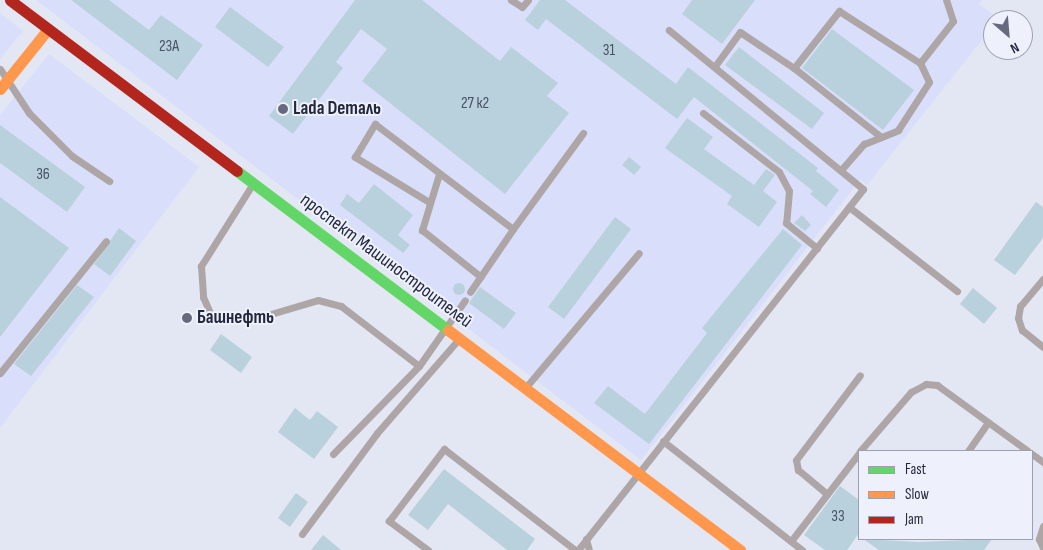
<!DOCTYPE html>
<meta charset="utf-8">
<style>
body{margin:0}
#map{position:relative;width:1043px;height:550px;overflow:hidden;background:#e3e6f3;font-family:"Sofia Sans Condensed",sans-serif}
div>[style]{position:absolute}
.built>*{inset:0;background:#d9dffa}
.building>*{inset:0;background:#b9d1dc}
.round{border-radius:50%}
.lane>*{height:7px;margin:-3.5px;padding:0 3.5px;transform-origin:3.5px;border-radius:3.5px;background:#aea6a6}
.fast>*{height:11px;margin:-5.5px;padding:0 5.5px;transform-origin:5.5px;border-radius:5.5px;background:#63d668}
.slow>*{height:11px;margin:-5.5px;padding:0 5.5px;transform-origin:5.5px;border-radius:5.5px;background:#ff974d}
.jam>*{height:11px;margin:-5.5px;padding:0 5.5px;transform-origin:5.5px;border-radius:5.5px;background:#b3261e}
.dots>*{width:14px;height:14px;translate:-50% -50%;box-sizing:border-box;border:2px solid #eef0fc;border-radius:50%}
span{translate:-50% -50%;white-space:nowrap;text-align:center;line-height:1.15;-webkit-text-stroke:4px #eef0fc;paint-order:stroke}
.number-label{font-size:16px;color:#485265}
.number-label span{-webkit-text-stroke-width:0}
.poi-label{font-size:19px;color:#23283d;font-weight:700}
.left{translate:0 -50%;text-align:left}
.street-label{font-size:19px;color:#23283d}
.legend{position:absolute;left:858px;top:450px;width:175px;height:90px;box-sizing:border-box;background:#eef0fc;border:1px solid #9da0b0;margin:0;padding:6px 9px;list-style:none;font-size:15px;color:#23283d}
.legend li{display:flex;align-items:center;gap:10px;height:25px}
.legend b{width:25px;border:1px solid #9da0b0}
.north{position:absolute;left:983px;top:10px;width:50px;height:50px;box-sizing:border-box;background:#eef0fc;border:1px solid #9da0b0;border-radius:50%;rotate:153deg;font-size:14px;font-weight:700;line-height:20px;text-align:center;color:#23283d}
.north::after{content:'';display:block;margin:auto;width:18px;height:22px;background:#666a7d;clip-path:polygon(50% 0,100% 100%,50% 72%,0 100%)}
</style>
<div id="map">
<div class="built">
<i style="clip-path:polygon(36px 0,982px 0,979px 4px,999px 19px,993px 20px,993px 26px,867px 185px,860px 180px,641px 460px)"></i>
<i style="clip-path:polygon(0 13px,23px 31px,0 59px)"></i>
<i style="clip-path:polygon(49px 54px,199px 167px,0 428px,0 115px)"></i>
</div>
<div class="building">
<i style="clip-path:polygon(71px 0,109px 0,149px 30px,161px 15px,203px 45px,177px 80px)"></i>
<i style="clip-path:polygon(355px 0,422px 0,500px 61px,511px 47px,558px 83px,547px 96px,569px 113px,505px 194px,362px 81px,387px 49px,361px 29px,336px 62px,343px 68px,293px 134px,269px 116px)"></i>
<i style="clip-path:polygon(540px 0,565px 0,676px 84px,688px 67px,818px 168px,816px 171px,839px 190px,826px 207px,810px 194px,813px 191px,694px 97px,677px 119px,546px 19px,538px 30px,525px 20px)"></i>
<i style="clip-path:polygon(692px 0,755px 0,722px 44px,682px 14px)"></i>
<i style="clip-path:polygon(230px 7px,284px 47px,268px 67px,215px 27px)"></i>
<i style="clip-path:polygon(832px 29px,914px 90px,883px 130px,802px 68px)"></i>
<i style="clip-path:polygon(739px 47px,824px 113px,812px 129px,725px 65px)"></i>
<i style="clip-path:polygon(687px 118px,713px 137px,704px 149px,754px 185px,766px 169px,775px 175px,763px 191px,777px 202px,759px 227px,727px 204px,732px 196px,665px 148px)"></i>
<i style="clip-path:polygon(0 125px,85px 187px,67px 212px,0 163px)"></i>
<i style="clip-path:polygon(629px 157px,641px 167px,634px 175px,622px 165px)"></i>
<i style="clip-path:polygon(374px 184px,413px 215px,398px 235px,410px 245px,403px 253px,340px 205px,347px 194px,359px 203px)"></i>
<i style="clip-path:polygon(0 197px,69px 248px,0 337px)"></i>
<i style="clip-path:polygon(1036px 202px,1043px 207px,1043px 238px,1015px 275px,994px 260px)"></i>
<i style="clip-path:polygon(802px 215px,811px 225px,805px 231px,794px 223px)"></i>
<i style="clip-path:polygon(615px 217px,631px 229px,564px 319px,548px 307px)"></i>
<i style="clip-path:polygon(119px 228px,136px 241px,110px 276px,94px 264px)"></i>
<i style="clip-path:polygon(783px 229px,802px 245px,649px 444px,594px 403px,608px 386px,645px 414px,707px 333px,702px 328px)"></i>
<i class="round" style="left:453px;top:283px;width:12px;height:12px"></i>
<i style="clip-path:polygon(77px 285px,94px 297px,31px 376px,14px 364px)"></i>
<i style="clip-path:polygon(480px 287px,516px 313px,504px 329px,469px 303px)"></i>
<i style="clip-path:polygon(973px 288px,997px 308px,984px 324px,960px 304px)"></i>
<i style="clip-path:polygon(221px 334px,252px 357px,241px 373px,210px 350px)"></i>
<i style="clip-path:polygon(295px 408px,310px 420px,317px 411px,338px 427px,314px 459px,278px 432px)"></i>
<i style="clip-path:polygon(444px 469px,535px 539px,527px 550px,507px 550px,448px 504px,428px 530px,408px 515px)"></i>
<i style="clip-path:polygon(840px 486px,859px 500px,859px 533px,847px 550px,825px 550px,804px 535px)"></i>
<i style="clip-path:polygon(296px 493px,308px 502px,290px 527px,278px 518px)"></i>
<i style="clip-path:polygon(323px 535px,341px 550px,311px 550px)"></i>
<i style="clip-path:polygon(863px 539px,919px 542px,992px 539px,984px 550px,879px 550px)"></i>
</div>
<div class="lane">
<i style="left:511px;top:0;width:13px;rotate:32deg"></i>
<i style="left:522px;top:7px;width:9px;rotate:-49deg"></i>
<i style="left:715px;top:66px;width:42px;rotate:-53.7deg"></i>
<i style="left:740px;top:32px;width:65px;rotate:33.7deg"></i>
<i style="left:0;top:69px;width:53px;rotate:56.6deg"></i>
<i style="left:29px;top:113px;width:61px;rotate:45deg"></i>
<i style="left:72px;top:156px;width:45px;rotate:34deg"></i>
<i style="left:703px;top:113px;width:96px;rotate:37.8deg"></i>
<i style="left:779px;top:172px;width:21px;rotate:62deg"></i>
<i style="left:789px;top:191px;width:32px;rotate:95deg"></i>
<i style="left:786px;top:223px;width:40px;rotate:39deg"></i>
<i style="left:881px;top:137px;width:111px;rotate:-141.6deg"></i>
<i style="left:794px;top:68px;width:73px;rotate:-51.7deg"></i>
<i style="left:839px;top:11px;width:96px;rotate:32.7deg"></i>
<i style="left:841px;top:170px;width:35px;rotate:-49deg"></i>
<i style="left:864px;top:144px;width:37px;rotate:-22deg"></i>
<i style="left:898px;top:130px;width:57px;rotate:-57.1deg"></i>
<i style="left:929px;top:82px;width:21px;rotate:-115deg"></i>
<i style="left:920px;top:63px;width:53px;rotate:-51.8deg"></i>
<i style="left:953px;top:21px;width:22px;rotate:-108deg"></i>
<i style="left:439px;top:174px;width:59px;rotate:106.9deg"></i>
<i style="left:422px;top:230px;width:75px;rotate:38.5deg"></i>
<i style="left:252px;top:185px;width:96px;rotate:122.2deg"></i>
<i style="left:201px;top:266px;width:31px;rotate:86deg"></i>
<i style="left:203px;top:297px;width:22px;rotate:66deg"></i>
<i style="left:212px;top:317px;width:52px;rotate:-1.1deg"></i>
<i style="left:264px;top:316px;width:56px;rotate:-16.5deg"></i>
<i style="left:318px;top:300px;width:24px;rotate:15deg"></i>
<i style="left:341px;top:306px;width:98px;rotate:37.6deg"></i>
<i style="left:429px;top:202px;width:87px;rotate:-148.7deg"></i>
<i style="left:355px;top:157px;width:39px;rotate:-59deg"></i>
<i style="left:375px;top:124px;width:173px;rotate:37.3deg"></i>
<i style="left:513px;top:229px;width:76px;rotate:124.3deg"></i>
<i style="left:849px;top:207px;width:137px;rotate:37.9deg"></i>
<i style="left:513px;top:229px;width:119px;rotate:-53.9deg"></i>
<i style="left:1043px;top:279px;width:35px;rotate:130deg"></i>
<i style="left:1020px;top:306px;width:12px;rotate:99deg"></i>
<i style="left:1018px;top:318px;width:13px;rotate:72deg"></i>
<i style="left:1022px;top:330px;width:27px;rotate:39deg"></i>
<i style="left:0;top:373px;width:169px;rotate:-51.2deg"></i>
<i style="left:526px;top:387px;width:175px;rotate:-49.9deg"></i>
<i style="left:663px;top:441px;width:177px;rotate:38.1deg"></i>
<i style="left:860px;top:451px;width:78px;rotate:-49.2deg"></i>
<i style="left:911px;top:392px;width:17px;rotate:-28deg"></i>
<i style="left:926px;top:384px;width:11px;rotate:5deg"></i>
<i style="left:937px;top:385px;width:112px;rotate:36deg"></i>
<i style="left:968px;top:451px;width:35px;rotate:-55deg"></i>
<i style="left:333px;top:454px;width:123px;rotate:-45.7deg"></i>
<i style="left:419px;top:366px;width:80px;rotate:-55.1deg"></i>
<i style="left:1032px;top:454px;width:14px;rotate:36deg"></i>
<i style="left:827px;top:494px;width:38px;rotate:-140deg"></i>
<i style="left:798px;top:470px;width:10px;rotate:-101deg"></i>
<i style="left:796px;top:460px;width:106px;rotate:-53deg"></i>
<i style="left:1043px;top:526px;width:14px;rotate:107deg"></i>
<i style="left:1039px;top:539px;width:10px;rotate:66deg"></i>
<i style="left:302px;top:534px;width:126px;rotate:-53.4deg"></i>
<i style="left:377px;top:433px;width:122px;rotate:-49deg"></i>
<i style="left:586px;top:539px;width:11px;rotate:75deg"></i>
<i style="left:791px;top:541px;width:111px;rotate:-52.3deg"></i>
<i style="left:428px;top:550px;width:49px;rotate:-143.4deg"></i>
<i style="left:389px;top:521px;width:91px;rotate:-52.6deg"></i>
<i style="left:444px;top:449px;width:165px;rotate:37.6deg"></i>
<i style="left:578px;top:550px;width:460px;rotate:-51.7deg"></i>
<i style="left:863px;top:189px;width:251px;rotate:-140.7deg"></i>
</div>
<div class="fast">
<i style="left:237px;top:171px;width:264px;rotate:37deg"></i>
</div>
<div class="slow">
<i style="left:0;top:89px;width:77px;rotate:-51.3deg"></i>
<i style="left:448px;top:330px;width:366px;rotate:37deg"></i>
</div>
<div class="jam">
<i style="left:10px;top:0;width:284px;rotate:37deg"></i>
</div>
<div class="dots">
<i style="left:283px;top:109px;background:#666a7d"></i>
<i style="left:187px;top:318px;background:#666a7d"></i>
</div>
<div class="number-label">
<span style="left:169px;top:47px">23А</span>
<span style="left:609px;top:51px">31</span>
<span style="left:475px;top:104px">27 к2</span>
<span style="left:43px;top:175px">36</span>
<span style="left:838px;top:517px">33</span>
</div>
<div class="poi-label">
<span class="left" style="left:293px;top:109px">Lada Dеталь</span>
<span class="left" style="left:197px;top:318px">Башнефть</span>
</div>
<div class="street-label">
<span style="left:386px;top:261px;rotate:37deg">проспект Машиностроителей</span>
</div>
<ul class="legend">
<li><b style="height:6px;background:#63d668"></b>Fast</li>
<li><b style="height:6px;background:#ff974d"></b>Slow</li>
<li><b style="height:6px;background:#b3261e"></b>Jam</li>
</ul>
<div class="north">N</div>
</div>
